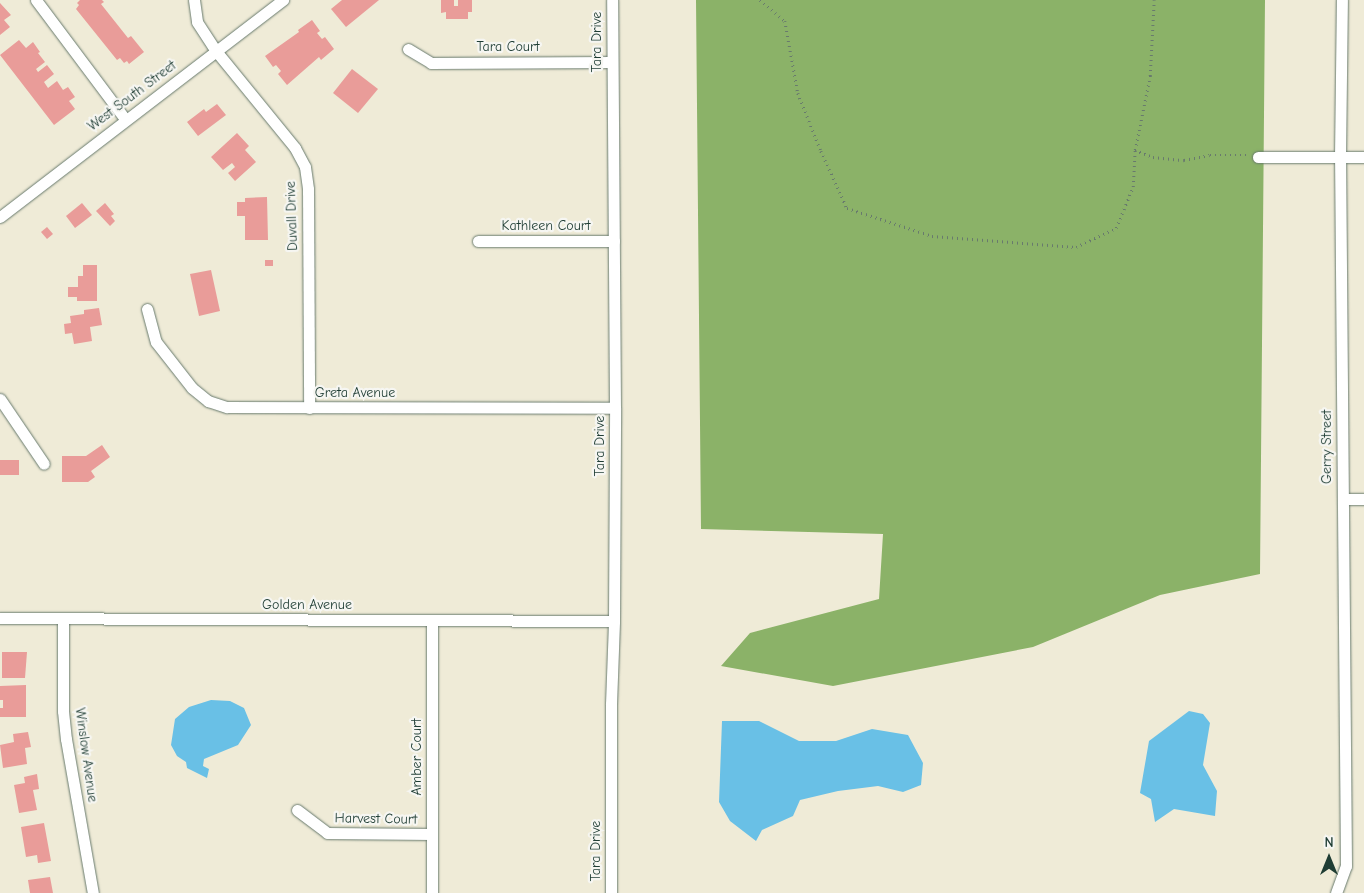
<!DOCTYPE html>
<style>
body{margin:0}
#map{position:relative;width:1364px;height:893px;overflow:hidden;background:#efebd7;font-family:"Comic Neue",sans-serif}
div>[style]{position:absolute}
.forest>*{inset:0;background:#8bb268}
.water>*{inset:0;background:#69c0e6}
.building>*{inset:0;background:#e99c99}
.path>*{height:2.5px;margin-top:-1.25px;transform-origin:0;background:repeating-linear-gradient(90deg,#687a6d 0 1px,transparent 0 5px)}
.roads{filter:drop-shadow(0 0 1px #687a6d) drop-shadow(0 0 1px #687a6d)}
.minor>*{height:11px;margin:-5.5px;padding:0 5.5px;transform-origin:5.5px;border-radius:5.5px;background:#fff}
span{translate:-50% -50%;white-space:nowrap;text-align:center;line-height:1.15;-webkit-text-stroke:4.5px #f6f6f2;paint-order:stroke}
.street-label{font-size:14px;color:#1f3d34}
.north{position:absolute;left:1304px;top:833px;width:50px;height:50px;-webkit-text-stroke:4px #f6f6f2;paint-order:stroke;rotate:0deg;font-size:14px;font-weight:700;line-height:20px;text-align:center;color:#1f3d34}
.north::after{content:'';display:block;margin:auto;width:18px;height:22px;background:#1f3d34;clip-path:polygon(50% 0,100% 100%,50% 72%,0 100%)}
</style>
<div id="map">
<div class="forest">
<i style="clip-path:polygon(696px 0,1265px 0,1260px 574px,1160px 595px,1033px 647px,833px 686px,721px 666px,750px 633px,879px 599px,883px 534px,701px 529px)"></i>
</div>
<div class="water">
<i style="clip-path:polygon(211px 700px,230px 701px,244px 708px,251px 725px,238px 745px,204px 759px,203px 766px,209px 769px,207px 778px,187px 768px,186px 762px,177px 756px,171px 745px,175px 719px,189px 707px)"></i>
<i style="clip-path:polygon(1189px 711px,1203px 714px,1210px 723px,1203px 765px,1217px 791px,1215px 816px,1174px 809px,1155px 822px,1151px 799px,1140px 793px,1149px 741px)"></i>
<i style="clip-path:polygon(722px 721px,759px 721px,799px 741px,836px 741px,872px 729px,908px 735px,923px 763px,921px 785px,903px 792px,878px 786px,838px 791px,800px 800px,793px 816px,762px 830px,756px 841px,730px 821px,719px 802px)"></i>
</div>
<div class="building">
<i style="clip-path:polygon(80px 0,102px 0,104px 2px,101px 4px,128px 38px,131px 36px,144px 52px,129px 64px,127px 61px,124px 63px,120px 58px,117px 60px,76px 9px,79px 5px,77px 3px)"></i>
<i style="clip-path:polygon(342px 0,379px 0,346px 27px,331px 9px)"></i>
<i style="clip-path:polygon(441px 0,454px 0,454px 6px,458px 6px,458px 0,472px 0,472px 12px,468px 12px,468px 19px,446px 19px,446px 12px,441px 13px)"></i>
<i style="clip-path:polygon(0 3px,11px 15px,4px 20px,10px 27px,0 35px)"></i>
<i style="clip-path:polygon(312px 20px,320px 31px,317px 33px,322px 39px,325px 37px,334px 49px,321px 60px,319px 57px,287px 85px,278px 74px,281px 71px,276px 65px,273px 67px,265px 56px,299px 32px,298px 30px)"></i>
<i style="clip-path:polygon(19px 40px,26px 48px,33px 42px,40px 52px,38px 53px,45px 62px,36px 69px,38px 72px,47px 65px,54px 74px,44px 82px,48px 88px,57px 81px,63px 90px,68px 87px,75px 97px,69px 101px,75px 109px,54px 125px,0 55px)"></i>
<i style="clip-path:polygon(352px 69px,378px 89px,358px 113px,333px 93px)"></i>
<i style="clip-path:polygon(217px 104px,226px 115px,198px 136px,187px 122px,204px 109px,206px 112px)"></i>
<i style="clip-path:polygon(237px 133px,249px 146px,245px 150px,256px 162px,235px 181px,228px 173px,235px 167px,232px 163px,223px 170px,211px 157px)"></i>
<i style="clip-path:polygon(267px 197px,268px 240px,245px 240px,245px 216px,237px 216px,237px 202px,245px 202px,245px 198px)"></i>
<i style="clip-path:polygon(82px 203px,92px 215px,75px 228px,66px 216px)"></i>
<i style="clip-path:polygon(105px 203px,114px 214px,111px 216px,115px 221px,110px 226px,96px 211px)"></i>
<i style="clip-path:polygon(47px 227px,53px 234px,47px 239px,41px 232px)"></i>
<i style="clip-path:polygon(265px 260px,273px 260px,273px 266px,265px 266px)"></i>
<i style="clip-path:polygon(83px 265px,97px 265px,97px 301px,77px 301px,77px 297px,68px 297px,68px 287px,78px 287px,78px 276px,83px 276px)"></i>
<i style="clip-path:polygon(211px 270px,220px 311px,199px 316px,190px 274px)"></i>
<i style="clip-path:polygon(99px 308px,102px 325px,90px 327px,92px 341px,74px 344px,72px 333px,65px 334px,64px 324px,71px 323px,70px 316px,84px 314px,84px 310px)"></i>
<i style="clip-path:polygon(102px 445px,110px 457px,91px 471px,95px 477px,88px 482px,62px 482px,62px 456px,86px 456px)"></i>
<i style="clip-path:polygon(0 460px,19px 460px,19px 475px,0 475px)"></i>
<i style="clip-path:polygon(2px 652px,27px 652px,25px 678px,2px 678px)"></i>
<i style="clip-path:polygon(26px 685px,26px 717px,0 717px,0 708px,3px 708px,3px 700px,0 700px,0 686px)"></i>
<i style="clip-path:polygon(28px 732px,31px 747px,25px 748px,27px 764px,3px 768px,0 745px,14px 742px,13px 734px)"></i>
<i style="clip-path:polygon(37px 774px,39px 789px,33px 790px,37px 810px,19px 813px,14px 785px,25px 783px,24px 777px)"></i>
<i style="clip-path:polygon(44px 823px,51px 861px,38px 863px,37px 855px,26px 857px,21px 827px)"></i>
<i style="clip-path:polygon(50px 877px,53px 893px,30px 893px,28px 880px)"></i>
</div>
<div class="path">
<i style="left:760px;top:0;width:33px;rotate:40deg"></i>
<i style="left:785px;top:21px;width:73px;rotate:79.8deg"></i>
<i style="left:798px;top:93px;width:62px;rotate:68.4deg"></i>
<i style="left:821px;top:151px;width:63px;rotate:65.5deg"></i>
<i style="left:847px;top:208px;width:89px;rotate:18.2deg"></i>
<i style="left:932px;top:236px;width:144px;rotate:4.4deg"></i>
<i style="left:1076px;top:247px;width:44px;rotate:-25.4deg"></i>
<i style="left:1116px;top:228px;width:44px;rotate:-67.5deg"></i>
<i style="left:1133px;top:187px;width:37px;rotate:-87deg"></i>
<i style="left:1135px;top:150px;width:76px;rotate:-78.5deg"></i>
<i style="left:1150px;top:76px;width:76px;rotate:-87deg"></i>
<i style="left:1135px;top:150px;width:19px;rotate:21deg"></i>
<i style="left:1153px;top:157px;width:31px;rotate:6deg"></i>
<i style="left:1184px;top:160px;width:26px;rotate:-11deg"></i>
<i style="left:1210px;top:155px;width:37px"></i>
</div>
<div class="roads">
<div class="minor">
<i style="left:36px;top:0;width:149px;rotate:53.2deg"></i>
<i style="left:194px;top:0;width:22px;rotate:82deg"></i>
<i style="left:197px;top:22px;width:35px;rotate:57deg"></i>
<i style="left:216px;top:51px;width:125px;rotate:50.8deg"></i>
<i style="left:295px;top:148px;width:21px;rotate:62deg"></i>
<i style="left:305px;top:167px;width:22px;rotate:82deg"></i>
<i style="left:308px;top:189px;width:219px;rotate:89.7deg"></i>
<i style="left:408px;top:49px;width:27px;rotate:31deg"></i>
<i style="left:431px;top:63px;width:181px;rotate:-0.3deg"></i>
<i style="left:1258px;top:157px;width:106px"></i>
<i style="left:0;top:217px;width:357px;rotate:-37.5deg"></i>
<i style="left:478px;top:241px;width:136px"></i>
<i style="left:147px;top:309px;width:34px;rotate:75deg"></i>
<i style="left:156px;top:342px;width:58px;rotate:52deg"></i>
<i style="left:192px;top:388px;width:21px;rotate:39deg"></i>
<i style="left:208px;top:401px;width:20px;rotate:18deg"></i>
<i style="left:227px;top:407px;width:388px;rotate:0.1deg"></i>
<i style="left:0;top:399px;width:78px;rotate:55.9deg"></i>
<i style="left:1343px;top:499px;width:21px"></i>
<i style="left:0;top:618px;width:614px;rotate:0.28deg"></i>
<i style="left:63px;top:619px;width:92px;rotate:90deg"></i>
<i style="left:63px;top:711px;width:28px;rotate:84deg"></i>
<i style="left:66px;top:739px;width:156px;rotate:80.1deg"></i>
<i style="left:432px;top:621px;width:272px;rotate:90deg"></i>
<i style="left:297px;top:810px;width:38px;rotate:37deg"></i>
<i style="left:327px;top:833px;width:105px;rotate:0.5deg"></i>
<i style="left:611px;top:893px;width:189px;rotate:-90deg"></i>
<i style="left:611px;top:704px;width:83px;rotate:-87.9deg"></i>
<i style="left:614px;top:621px;width:213px;rotate:-89.7deg"></i>
<i style="left:615px;top:408px;width:408px;rotate:-90.4deg"></i>
<i style="left:1336px;top:893px;width:29px;rotate:-70deg"></i>
<i style="left:1346px;top:866px;width:709px;rotate:-90.48deg"></i>
<i style="left:1340px;top:157px;width:157px;rotate:-89.3deg"></i>
</div>
</div>
<div class="street-label">
<span style="left:597px;top:42px;rotate:-90deg">Tara Drive</span>
<span style="left:508px;top:47px">Tara Court</span>
<span style="left:132px;top:96px;rotate:-37deg">West South Street</span>
<span style="left:292px;top:216px;rotate:-92deg">Duvall Drive</span>
<span style="left:546px;top:226px">Kathleen Court</span>
<span style="left:355px;top:393px">Greta Avenue</span>
<span style="left:600px;top:446px;rotate:-90deg">Tara Drive</span>
<span style="left:1327px;top:447px;rotate:-90deg">Gerry Street</span>
<span style="left:307px;top:605px">Golden Avenue</span>
<span style="left:86px;top:755px;rotate:82deg">Winslow Avenue</span>
<span style="left:417px;top:757px;rotate:-90deg">Amber Court</span>
<span style="left:376px;top:819px;rotate:1deg">Harvest Court</span>
<span style="left:596px;top:851px;rotate:-90deg">Tara Drive</span>
</div>
<div class="north">N</div>
</div>
